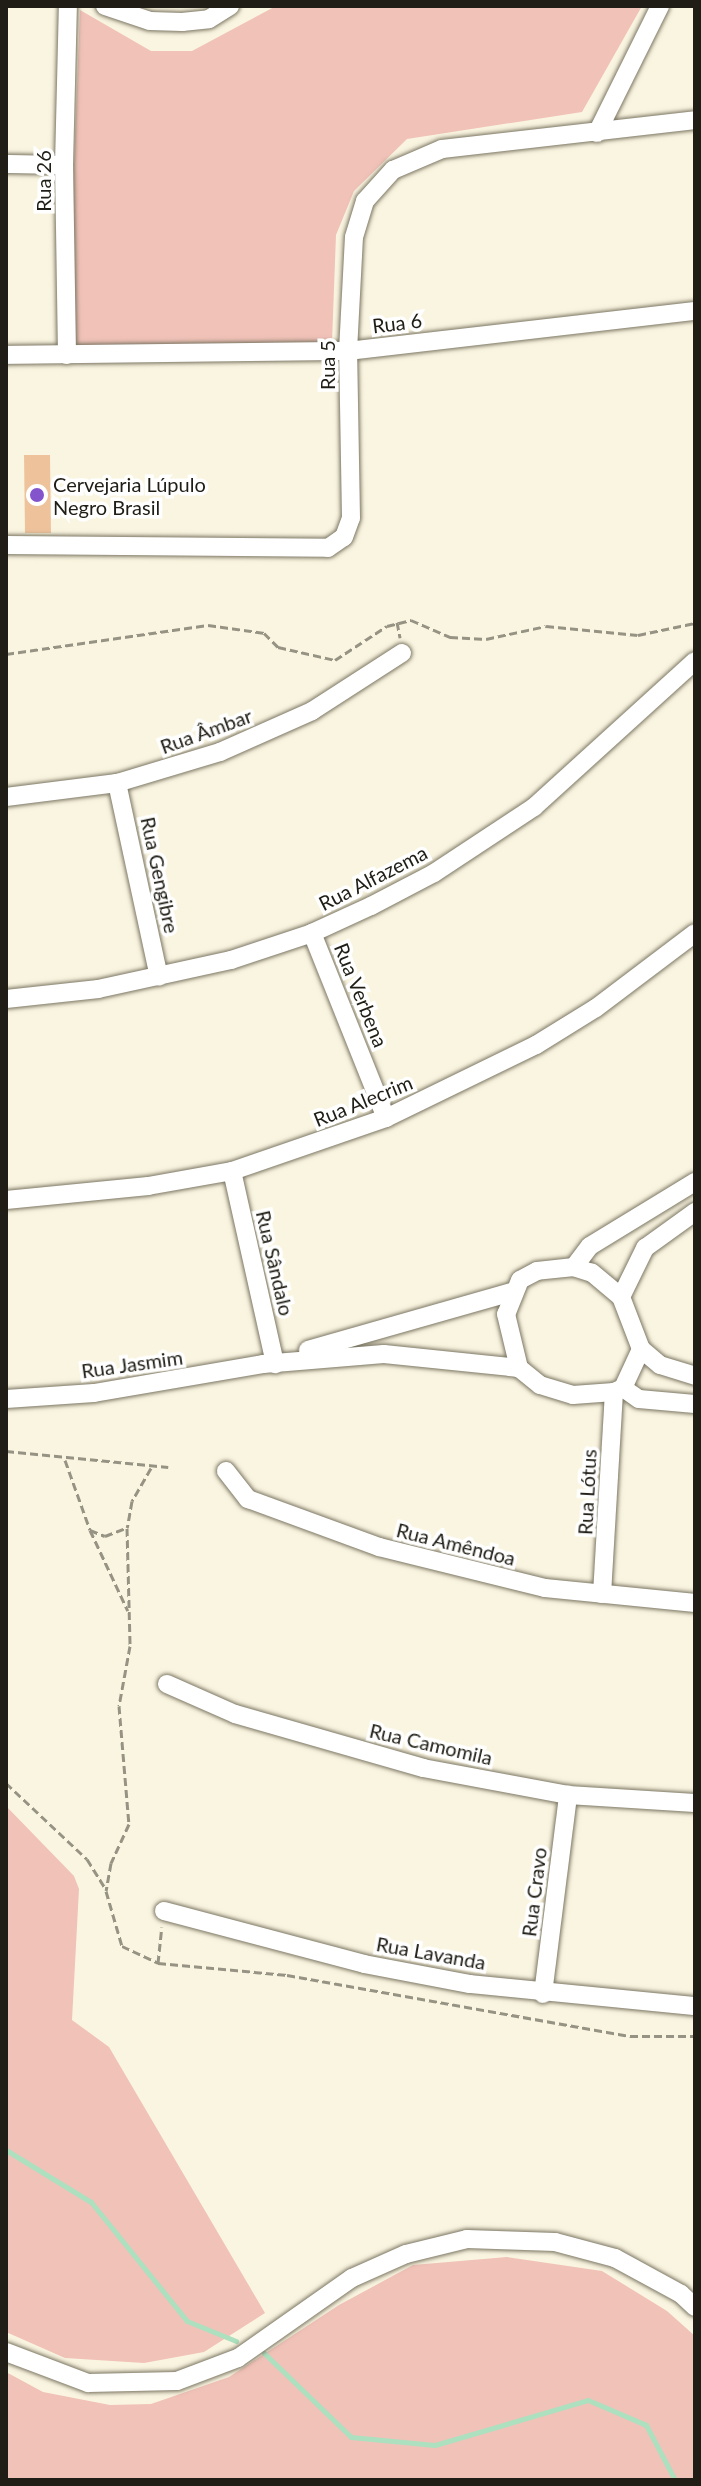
<!DOCTYPE html>
<meta charset="utf-8">
<style>
body{margin:0}
#map{position:relative;width:701px;height:2486px;overflow:hidden;background:#faf5e0;font-family:Lato,sans-serif}
div>[style]{position:absolute}
.green>*{inset:0;background:#f1c2b8}
.stream>*{height:5px;margin:-2.5px;padding:0 2.5px;transform-origin:2.5px;border-radius:2.5px;background:#ace0bf}
.building>*{inset:0;background:#eec39c}
.path>*{height:3px;margin-top:-1.5px;transform-origin:0;background:repeating-linear-gradient(90deg,#979384 0 8px,transparent 0 12px)}
.roads{filter:drop-shadow(0 0 2px #7b7663) drop-shadow(0 0 2px #7b7663)}
.street>*{height:18px;margin:-9px;padding:0 9px;transform-origin:9px;border-radius:9px;background:#fff}
.dots>*{width:22px;height:22px;translate:-50% -50%;box-sizing:border-box;border:4px solid #fff;border-radius:50%}
span{translate:-50% -50%;white-space:nowrap;text-align:center;line-height:1.15;-webkit-text-stroke:7px #fff;paint-order:stroke}
.street-label{font-size:20px;color:#1f1d15}
.poi-label{font-size:20px;color:#1f1d15}
.left{translate:0 -50%;text-align:left}
.frame{position:absolute;inset:0;border:8px solid #1f1d15;pointer-events:none}
</style>
<div id="map">
<div class="green">
<i style="clip-path:polygon(276px 6px,642px 6px,582px 112px,407px 139px,354px 191px,336px 235px,332px 342px,67px 346px,80px 10px,151px 51px,192px 51px)"></i>
<i style="clip-path:polygon(6px 1806px,74px 1876px,79px 1889px,72px 2020px,109px 2047px,265px 2313px,204px 2352px,144px 2363px,65px 2358px,6px 2332px)"></i>
<i style="clip-path:polygon(507px 2257px,602px 2271px,667px 2311px,695px 2336px,695px 2480px,6px 2480px,6px 2372px,43px 2392px,110px 2405px,151px 2404px,229px 2377px,339px 2305px,413px 2265px)"></i>
</div>
<div class="stream">
<i style="left:6px;top:2150px;width:100px;rotate:31.5deg"></i>
<i style="left:91px;top:2202px;width:153px;rotate:51.1deg"></i>
<i style="left:187px;top:2321px;width:53px;rotate:22.2deg"></i>
<i style="left:264px;top:2353px;width:121px;rotate:44deg"></i>
<i style="left:351px;top:2437px;width:84px;rotate:5.4deg"></i>
<i style="left:435px;top:2445px;width:159px;rotate:-16.4deg"></i>
<i style="left:588px;top:2400px;width:63px;rotate:23.3deg"></i>
<i style="left:646px;top:2425px;width:62px;rotate:62.2deg"></i>
</div>
<div class="building">
<i style="clip-path:polygon(24px 455px,50px 455px,51px 533px,25px 533px)"></i>
</div>
<div class="path">
<i style="left:397px;top:622px;width:16px;rotate:79deg"></i>
<i style="left:6px;top:654px;width:204px;rotate:-8.2deg"></i>
<i style="left:208px;top:625px;width:57px;rotate:8.1deg"></i>
<i style="left:264px;top:633px;width:20px;rotate:45deg"></i>
<i style="left:278px;top:647px;width:58px;rotate:12.8deg"></i>
<i style="left:335px;top:660px;width:62px;rotate:-33.2deg"></i>
<i style="left:387px;top:626px;width:25px;rotate:-14deg"></i>
<i style="left:411px;top:620px;width:43px;rotate:23.6deg"></i>
<i style="left:450px;top:637px;width:36px;rotate:3deg"></i>
<i style="left:486px;top:639px;width:61px;rotate:-12.2deg"></i>
<i style="left:546px;top:626px;width:92px;rotate:5.6deg"></i>
<i style="left:638px;top:635px;width:58px;rotate:-11.9deg"></i>
<i style="left:6px;top:1451px;width:163px;rotate:5.6deg"></i>
<i style="left:65px;top:1460px;width:74px;rotate:70.3deg"></i>
<i style="left:90px;top:1530px;width:89px;rotate:64.9deg"></i>
<i style="left:151px;top:1468px;width:38px;rotate:120deg"></i>
<i style="left:132px;top:1501px;width:27px;rotate:100deg"></i>
<i style="left:127px;top:1528px;width:118px;rotate:88.5deg"></i>
<i style="left:130px;top:1646px;width:61px;rotate:100.4deg"></i>
<i style="left:119px;top:1706px;width:118px;rotate:85.2deg"></i>
<i style="left:129px;top:1824px;width:43px;rotate:114.8deg"></i>
<i style="left:111px;top:1863px;width:28px;rotate:100deg"></i>
<i style="left:106px;top:1891px;width:57px;rotate:73.8deg"></i>
<i style="left:122px;top:1946px;width:40px;rotate:25deg"></i>
<i style="left:158px;top:1963px;width:130px;rotate:5.3deg"></i>
<i style="left:287px;top:1975px;width:348px;rotate:10.1deg"></i>
<i style="left:630px;top:2036px;width:65px"></i>
<i style="left:90px;top:1530px;width:16px;rotate:22deg"></i>
<i style="left:105px;top:1536px;width:22px;rotate:-21deg"></i>
<i style="left:6px;top:1783px;width:111px;rotate:43.2deg"></i>
<i style="left:87px;top:1859px;width:34px;rotate:58deg"></i>
<i style="left:158px;top:1963px;width:36px;rotate:-84deg"></i>
</div>
<div class="roads">
<div class="street">
<i style="left:105px;top:6px;width:47px;rotate:18.4deg"></i>
<i style="left:150px;top:21px;width:32px;rotate:2deg"></i>
<i style="left:182px;top:22px;width:27px;rotate:-6deg"></i>
<i style="left:209px;top:19px;width:25px;rotate:-32deg"></i>
<i style="left:597px;top:133px;width:142px;rotate:-63.6deg"></i>
<i style="left:6px;top:164px;width:58px;rotate:1deg"></i>
<i style="left:6px;top:355px;width:342px;rotate:-0.7deg"></i>
<i style="left:348px;top:351px;width:349px;rotate:-6.6deg"></i>
<i style="left:67px;top:355px;width:190px;rotate:-90.9deg"></i>
<i style="left:64px;top:165px;width:159px;rotate:-88.6deg"></i>
<i style="left:6px;top:545px;width:322px;rotate:0.5deg"></i>
<i style="left:328px;top:548px;width:19px;rotate:-35deg"></i>
<i style="left:344px;top:537px;width:20px;rotate:-70deg"></i>
<i style="left:351px;top:518px;width:167px;rotate:-91deg"></i>
<i style="left:348px;top:351px;width:114px;rotate:-87deg"></i>
<i style="left:354px;top:237px;width:38px;rotate:-73deg"></i>
<i style="left:365px;top:201px;width:42px;rotate:-47.9deg"></i>
<i style="left:393px;top:170px;width:53px;rotate:-23.2deg"></i>
<i style="left:442px;top:149px;width:255px;rotate:-6.5deg"></i>
<i style="left:117px;top:783px;width:198px;rotate:77.8deg"></i>
<i style="left:6px;top:797px;width:112px;rotate:-7.2deg"></i>
<i style="left:117px;top:783px;width:108px;rotate:-16.8deg"></i>
<i style="left:220px;top:752px;width:101px;rotate:-24deg"></i>
<i style="left:312px;top:711px;width:107px;rotate:-32.8deg"></i>
<i style="left:312px;top:933px;width:199px;rotate:68.2deg"></i>
<i style="left:6px;top:999px;width:93px;rotate:-6.2deg"></i>
<i style="left:98px;top:989px;width:136px;rotate:-12.3deg"></i>
<i style="left:231px;top:960px;width:85px;rotate:-18.4deg"></i>
<i style="left:312px;top:933px;width:65px;rotate:-24.6deg"></i>
<i style="left:371px;top:906px;width:71px;rotate:-27.6deg"></i>
<i style="left:434px;top:873px;width:120px;rotate:-33.4deg"></i>
<i style="left:534px;top:807px;width:217px;rotate:-42.2deg"></i>
<i style="left:232px;top:1171px;width:198px;rotate:77.4deg"></i>
<i style="left:6px;top:1200px;width:143px;rotate:-5.6deg"></i>
<i style="left:148px;top:1186px;width:85px;rotate:-10.1deg"></i>
<i style="left:232px;top:1171px;width:163px;rotate:-19deg"></i>
<i style="left:386px;top:1118px;width:167px;rotate:-26deg"></i>
<i style="left:536px;top:1045px;width:70px;rotate:-31.7deg"></i>
<i style="left:596px;top:1008px;width:124px;rotate:-37.1deg"></i>
<i style="left:574px;top:1267px;width:26px;rotate:-53deg"></i>
<i style="left:590px;top:1246px;width:123px;rotate:-31.4deg"></i>
<i style="left:621px;top:1297px;width:55px;rotate:-63.9deg"></i>
<i style="left:645px;top:1248px;width:62px;rotate:-35.8deg"></i>
<i style="left:641px;top:1349px;width:25px;rotate:40deg"></i>
<i style="left:660px;top:1365px;width:37px;rotate:17deg"></i>
<i style="left:308px;top:1350px;width:211px;rotate:-15.9deg"></i>
<i style="left:623px;top:1388px;width:19px;rotate:35deg"></i>
<i style="left:639px;top:1399px;width:56px;rotate:5.1deg"></i>
<i style="left:6px;top:1399px;width:88px;rotate:-3.9deg"></i>
<i style="left:94px;top:1393px;width:171px;rotate:-9.7deg"></i>
<i style="left:263px;top:1364px;width:121px;rotate:-4.7deg"></i>
<i style="left:384px;top:1354px;width:136px;rotate:5.9deg"></i>
<i style="left:519px;top:1368px;width:27px;rotate:39deg"></i>
<i style="left:540px;top:1385px;width:34px;rotate:17deg"></i>
<i style="left:573px;top:1395px;width:41px;rotate:-4.2deg"></i>
<i style="left:614px;top:1392px;width:10px;rotate:-24deg"></i>
<i style="left:623px;top:1388px;width:43px;rotate:-65.2deg"></i>
<i style="left:641px;top:1349px;width:56px;rotate:-111deg"></i>
<i style="left:621px;top:1297px;width:38px;rotate:-140deg"></i>
<i style="left:592px;top:1273px;width:19px;rotate:-162deg"></i>
<i style="left:574px;top:1267px;width:37px;rotate:174deg"></i>
<i style="left:537px;top:1271px;width:19px;rotate:152deg"></i>
<i style="left:520px;top:1280px;width:37px;rotate:112deg"></i>
<i style="left:506px;top:1314px;width:56px;rotate:76.5deg"></i>
<i style="left:226px;top:1471px;width:36px;rotate:52deg"></i>
<i style="left:248px;top:1499px;width:140px;rotate:20.1deg"></i>
<i style="left:379px;top:1547px;width:171px;rotate:13.9deg"></i>
<i style="left:545px;top:1588px;width:151px;rotate:5.7deg"></i>
<i style="left:602px;top:1594px;width:202px;rotate:-86.6deg"></i>
<i style="left:167px;top:1684px;width:74px;rotate:23.8deg"></i>
<i style="left:235px;top:1714px;width:196px;rotate:16deg"></i>
<i style="left:423px;top:1768px;width:147px;rotate:10.5deg"></i>
<i style="left:568px;top:1795px;width:127px;rotate:3.6deg"></i>
<i style="left:164px;top:1911px;width:207px;rotate:14.8deg"></i>
<i style="left:364px;top:1964px;width:108px;rotate:10.7deg"></i>
<i style="left:470px;top:1984px;width:226px;rotate:5.6deg"></i>
<i style="left:543px;top:1994px;width:201px;rotate:-82.8deg"></i>
<i style="left:6px;top:2352px;width:88px;rotate:20.7deg"></i>
<i style="left:88px;top:2383px;width:89px;rotate:-1.3deg"></i>
<i style="left:177px;top:2381px;width:65px;rotate:-20.7deg"></i>
<i style="left:238px;top:2358px;width:139px;rotate:-35.1deg"></i>
<i style="left:352px;top:2278px;width:59px;rotate:-24deg"></i>
<i style="left:406px;top:2254px;width:63px;rotate:-13.8deg"></i>
<i style="left:467px;top:2239px;width:88px;rotate:2deg"></i>
<i style="left:555px;top:2242px;width:62px;rotate:14.9deg"></i>
<i style="left:615px;top:2258px;width:75px;rotate:28.6deg"></i>
<i style="left:681px;top:2294px;width:19px;rotate:43deg"></i>
</div>
</div>
<div class="dots">
<i style="left:37px;top:495px;background:#8454cd"></i>
</div>
<div class="street-label">
<span style="left:43px;top:181px;rotate:-90deg">Rua 26</span>
<span style="left:397px;top:323px;rotate:-7deg">Rua 6</span>
<span style="left:327px;top:365px;rotate:-90deg">Rua 5</span>
<span style="left:206px;top:731px;rotate:-20deg">Rua Âmbar</span>
<span style="left:160px;top:875px;rotate:78deg">Rua Gengibre</span>
<span style="left:373px;top:878px;rotate:-27deg">Rua Alfazema</span>
<span style="left:361px;top:995px;rotate:68deg">Rua Verbena</span>
<span style="left:363px;top:1101px;rotate:-22deg">Rua Alecrim</span>
<span style="left:275px;top:1263px;rotate:77deg">Rua Sândalo</span>
<span style="left:132px;top:1364px;rotate:-8deg">Rua Jasmim</span>
<span style="left:587px;top:1492px;rotate:-87deg">Rua Lótus</span>
<span style="left:456px;top:1544px;rotate:14deg">Rua Amêndoa</span>
<span style="left:431px;top:1744px;rotate:13deg">Rua Camomila</span>
<span style="left:534px;top:1892px;rotate:-83deg">Rua Cravo</span>
<span style="left:431px;top:1953px;rotate:10deg">Rua Lavanda</span>
</div>
<div class="poi-label">
<span class="left" style="left:53px;top:496px">Cervejaria Lúpulo<br>Negro Brasil</span>
</div>
<div class="frame"></div>
</div>
